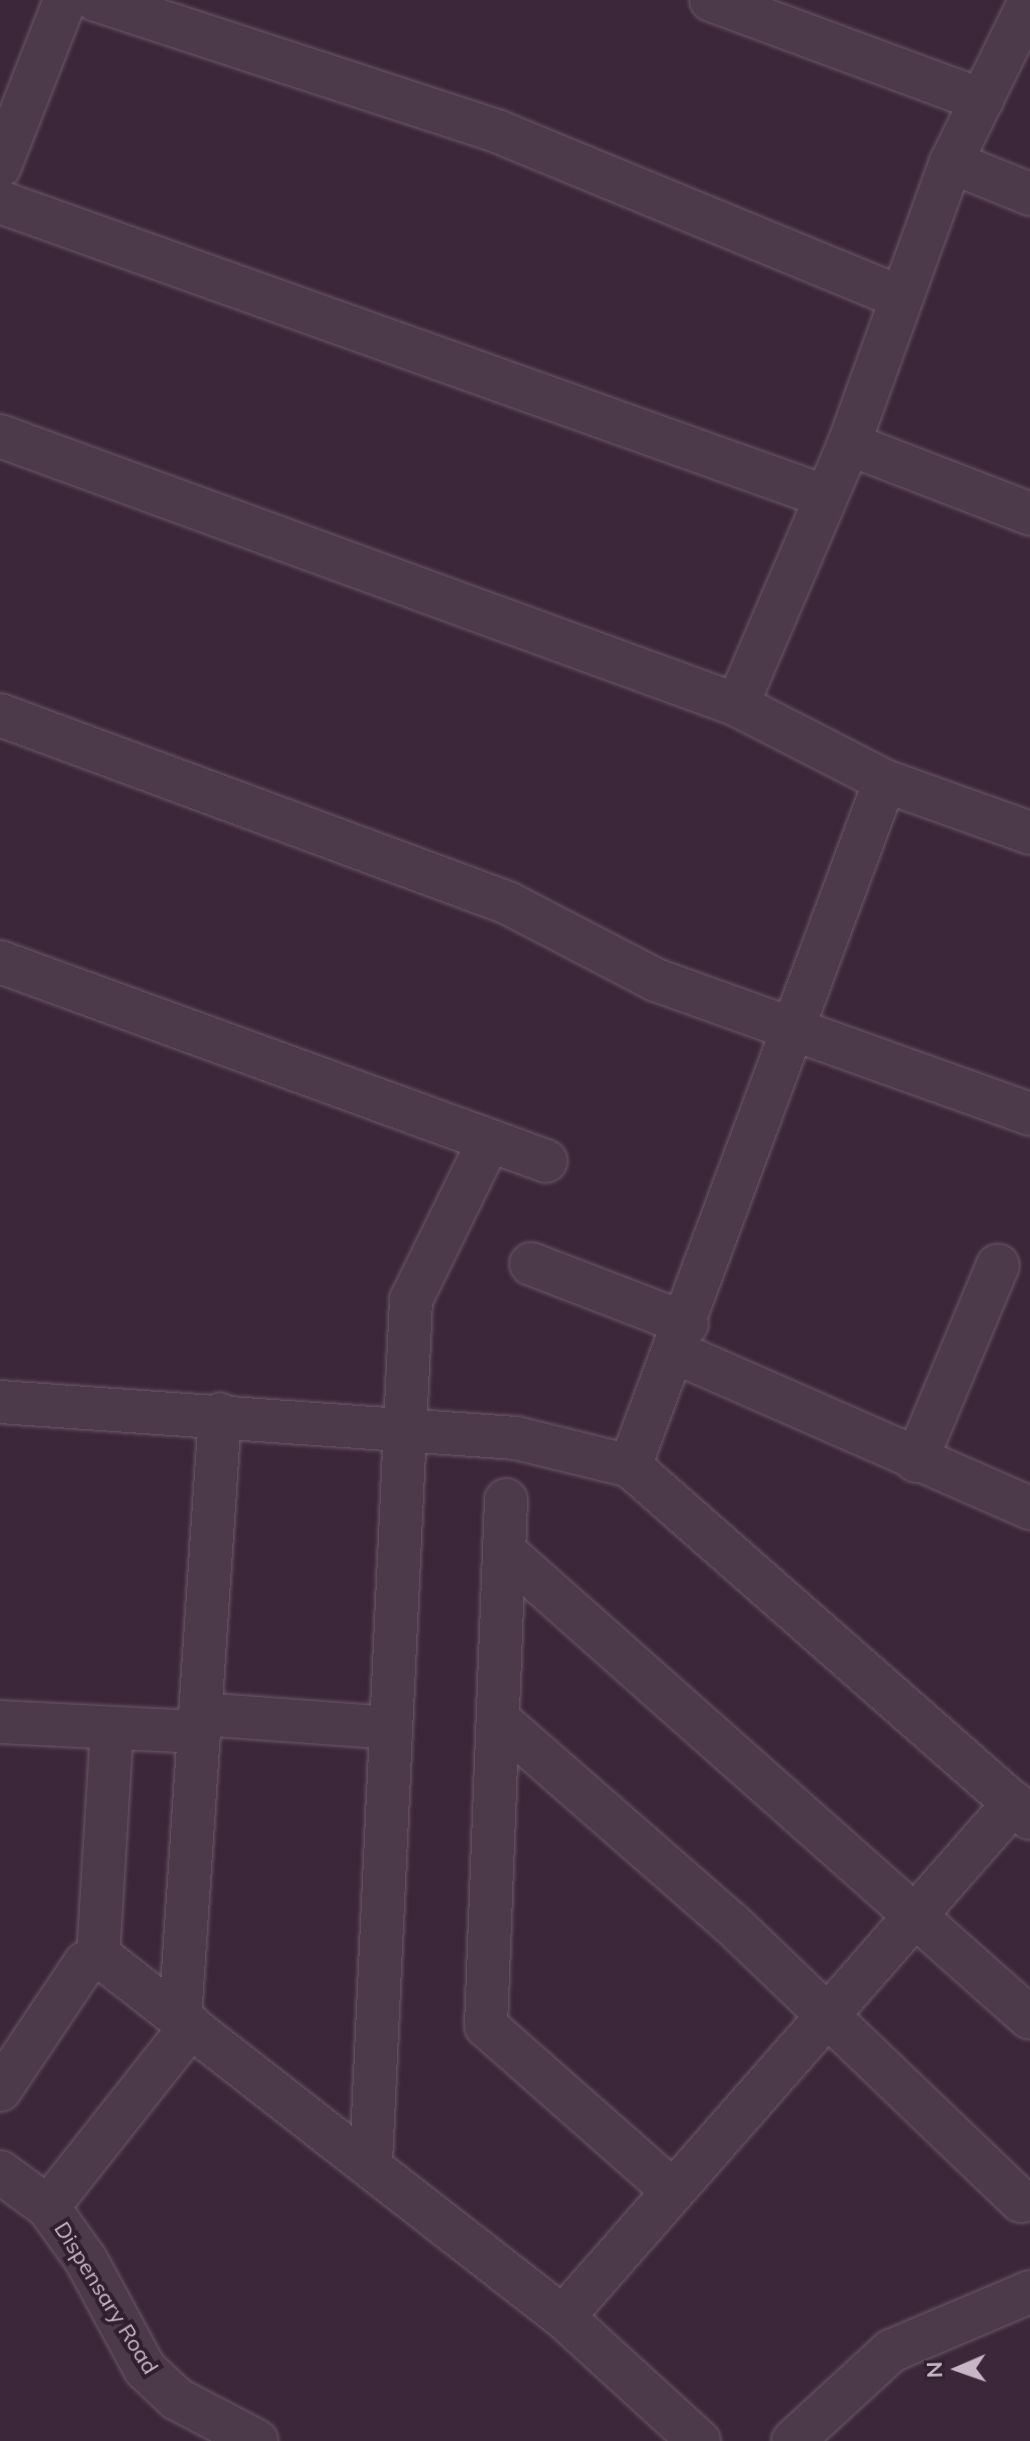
<!DOCTYPE html>
<style>
body{margin:0}
#map{position:relative;width:1030px;height:2441px;overflow:hidden;background:#3c263a;font-family:Mulish,sans-serif}
div>[style]{position:absolute}
.roads{filter:drop-shadow(0 0 2px #6a5868) drop-shadow(0 0 2px #6a5868)}
.minor>*{height:42px;margin:-21px;padding:0 21px;transform-origin:21px;border-radius:21px;background:#4c3a4b}
span{translate:-50% -50%;white-space:nowrap;text-align:center;line-height:1.15;-webkit-text-stroke:8px #311f30;paint-order:stroke}
.street-label{font-size:22px;color:#c7b6c5}
.north{position:absolute;left:918px;top:2329px;width:80px;height:80px;-webkit-text-stroke:6px #311f30;paint-order:stroke;rotate:268deg;font-size:22px;font-weight:700;line-height:32px;text-align:center;color:#c7b6c5}
.north::after{content:'';display:block;margin:auto;width:28px;height:36px;background:#c7b6c5;clip-path:polygon(50% 0,100% 100%,50% 72%,0 100%)}
</style>
<div id="map">
<div class="roads">
<div class="minor">
<i style="left:96px;top:0;width:424px;rotate:18.1deg"></i>
<i style="left:499px;top:132px;width:435px;rotate:22.4deg"></i>
<i style="left:711px;top:0;width:289px;rotate:20.3deg"></i>
<i style="left:1030px;top:1px;width:179px;rotate:116.1deg"></i>
<i style="left:951px;top:162px;width:300px;rotate:109.9deg"></i>
<i style="left:849px;top:444px;width:284px;rotate:113.2deg"></i>
<i style="left:737px;top:705px;width:166px;rotate:27.2deg"></i>
<i style="left:885px;top:781px;width:731px;rotate:110.42deg"></i>
<i style="left:630px;top:1466px;width:533px;rotate:41.35deg"></i>
<i style="left:951px;top:162px;width:85px;rotate:22.1deg"></i>
<i style="left:0;top:166px;width:178px;rotate:-68.6deg"></i>
<i style="left:0;top:202px;width:875px;rotate:19.64deg"></i>
<i style="left:0;top:436px;width:785px;rotate:20.05deg"></i>
<i style="left:849px;top:444px;width:194px;rotate:21.1deg"></i>
<i style="left:0;top:715px;width:542px;rotate:20.31deg"></i>
<i style="left:508px;top:903px;width:167px;rotate:27.5deg"></i>
<i style="left:656px;top:980px;width:397px;rotate:19.7deg"></i>
<i style="left:885px;top:781px;width:154px;rotate:19.7deg"></i>
<i style="left:0;top:962px;width:581px;rotate:20.03deg"></i>
<i style="left:531px;top:1264px;width:167px;rotate:21deg"></i>
<i style="left:677px;top:1353px;width:386px;rotate:23.7deg"></i>
<i style="left:0;top:1402px;width:517px;rotate:3.99deg"></i>
<i style="left:516px;top:1438px;width:117px;rotate:13.8deg"></i>
<i style="left:916px;top:1461px;width:212px;rotate:-67.3deg"></i>
<i style="left:506px;top:1500px;width:526px;rotate:92.18deg"></i>
<i style="left:486px;top:2026px;width:248px;rotate:41.4deg"></i>
<i style="left:504px;top:1551px;width:703px;rotate:41.6deg"></i>
<i style="left:201px;top:1714px;width:190px;rotate:4.2deg"></i>
<i style="left:500px;top:1721px;width:307px;rotate:41.2deg"></i>
<i style="left:731px;top:1923px;width:402px;rotate:43.8deg"></i>
<i style="left:0;top:1722px;width:200px;rotate:2.9deg"></i>
<i style="left:98px;top:1957px;width:229px;rotate:-86.5deg"></i>
<i style="left:180px;top:2018px;width:605px;rotate:-86.21deg"></i>
<i style="left:0;top:2090px;width:153px;rotate:-56.2deg"></i>
<i style="left:85px;top:1963px;width:20px;rotate:-9deg"></i>
<i style="left:105px;top:1960px;width:581px;rotate:37.94deg"></i>
<i style="left:371px;top:2161px;width:862px;rotate:-87.34deg"></i>
<i style="left:411px;top:1300px;width:177px;rotate:-63.9deg"></i>
<i style="left:0;top:2172px;width:59px;rotate:36.1deg"></i>
<i style="left:48px;top:2207px;width:65px;rotate:54.4deg"></i>
<i style="left:86px;top:2260px;width:124px;rotate:61.6deg"></i>
<i style="left:145px;top:2369px;width:44px;rotate:43.2deg"></i>
<i style="left:177px;top:2399px;width:90px;rotate:27.7deg"></i>
<i style="left:48px;top:2207px;width:231px;rotate:-51.7deg"></i>
<i style="left:699px;top:2441px;width:184px;rotate:-137.6deg"></i>
<i style="left:563px;top:2317px;width:684px;rotate:-48.74deg"></i>
<i style="left:793px;top:2441px;width:133px;rotate:-42.6deg"></i>
<i style="left:891px;top:2351px;width:151px;rotate:-23deg"></i>
</div>
</div>
<div class="street-label">
<span style="left:106px;top:2298px;rotate:58deg">Dispensary Road</span>
</div>
<div class="north">N</div>
</div>
